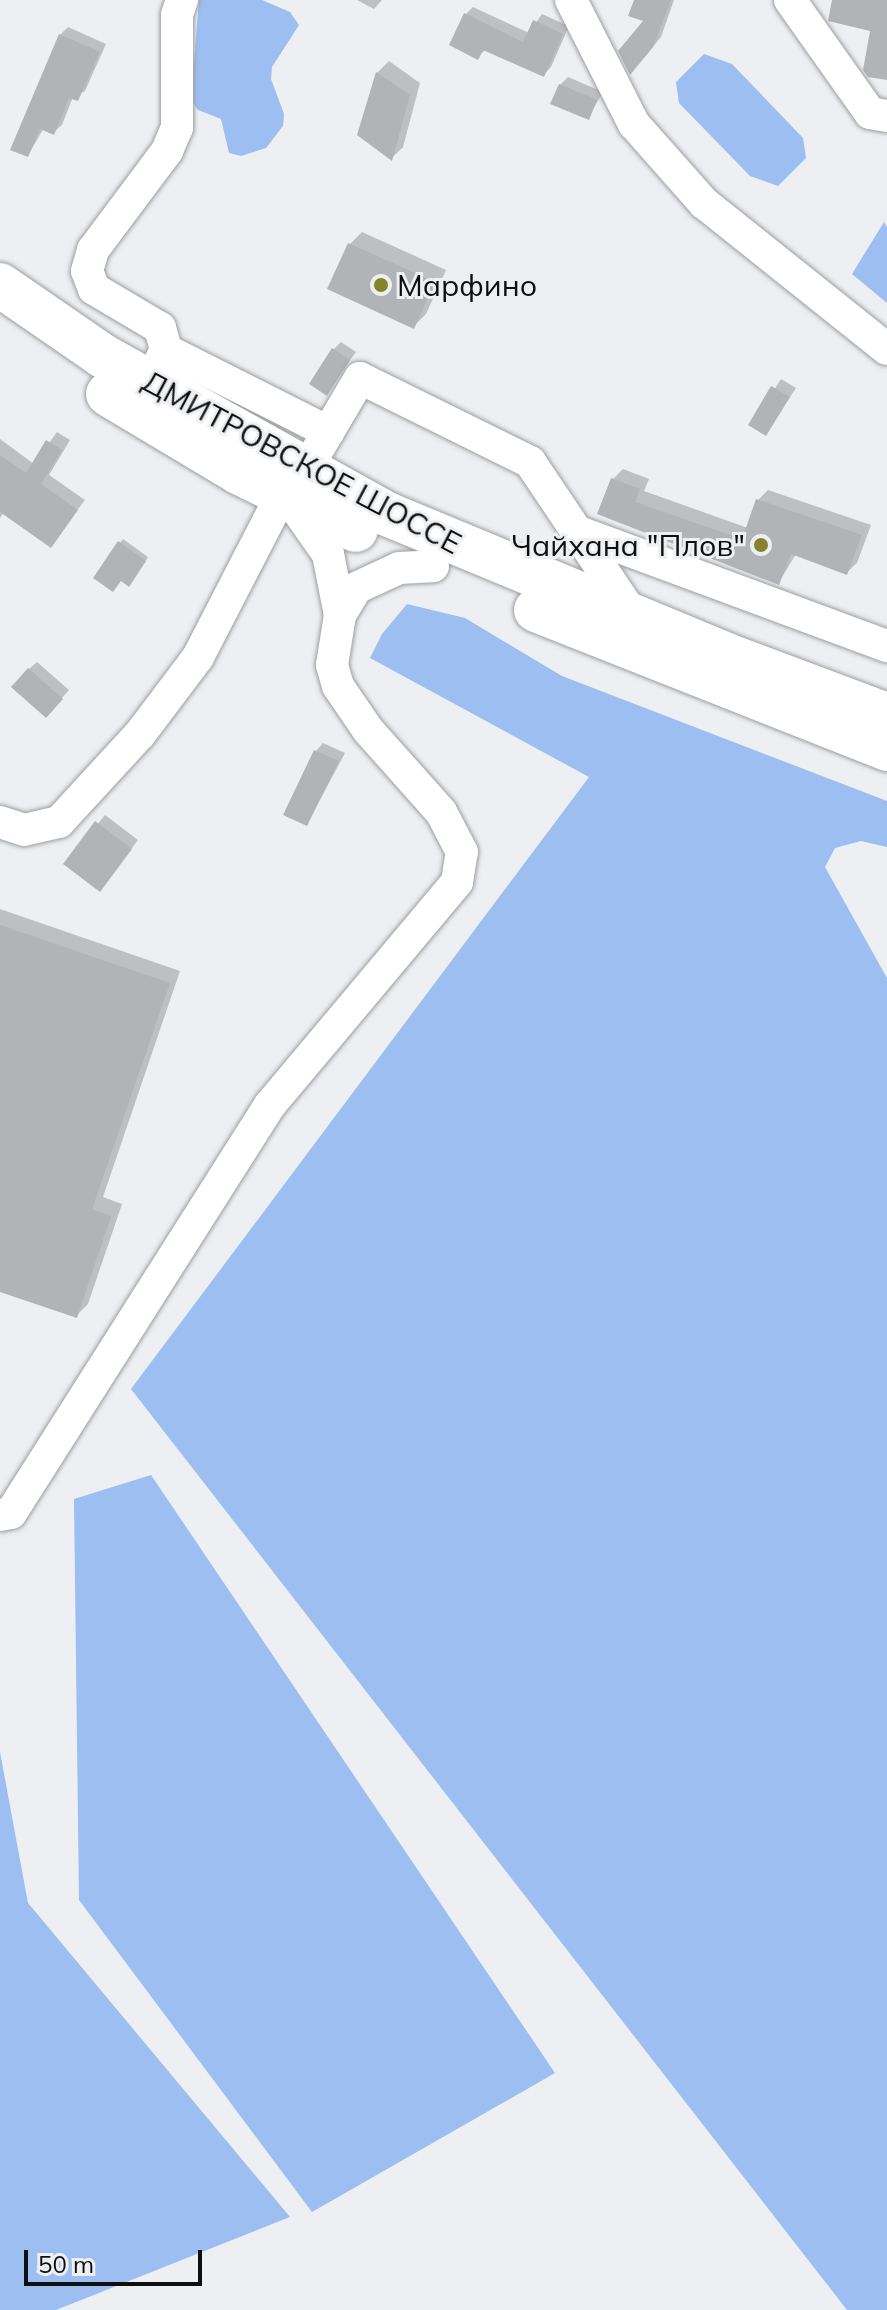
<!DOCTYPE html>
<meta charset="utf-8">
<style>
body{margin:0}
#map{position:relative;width:887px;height:2310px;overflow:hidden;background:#edeff2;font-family:Mulish,sans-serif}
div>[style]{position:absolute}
.green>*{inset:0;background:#9cbef1}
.shadow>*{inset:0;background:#0003}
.building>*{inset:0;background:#b1b3b6}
.roads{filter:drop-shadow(0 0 2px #9c9ea1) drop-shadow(0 0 2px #9c9ea1)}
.minor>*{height:32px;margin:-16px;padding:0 16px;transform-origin:16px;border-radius:16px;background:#fff}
.highway>*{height:44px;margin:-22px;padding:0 22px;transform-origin:22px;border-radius:22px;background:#fff}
.dots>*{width:22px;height:22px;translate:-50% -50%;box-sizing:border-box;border:4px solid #edeff2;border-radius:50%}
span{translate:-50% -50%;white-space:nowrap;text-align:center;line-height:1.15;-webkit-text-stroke:6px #edeff2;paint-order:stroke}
.poi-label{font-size:30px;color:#0f0f10}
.left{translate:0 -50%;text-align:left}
.right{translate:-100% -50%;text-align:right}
.street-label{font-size:30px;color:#0f0f10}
.scale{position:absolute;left:24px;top:2250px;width:178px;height:36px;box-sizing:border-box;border:4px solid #0f0f10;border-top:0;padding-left:10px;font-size:24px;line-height:28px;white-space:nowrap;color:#0f0f10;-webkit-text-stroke:6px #edeff2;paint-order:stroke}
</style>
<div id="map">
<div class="green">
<i style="clip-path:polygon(199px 0,262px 0,290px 12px,299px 25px,272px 67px,271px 79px,284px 114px,283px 126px,266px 148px,241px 156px,229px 153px,221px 119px,198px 110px,191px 100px)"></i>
<i style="clip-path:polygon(704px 54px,732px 64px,803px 138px,806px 158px,778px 186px,750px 176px,679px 103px,676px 82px)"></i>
<i style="clip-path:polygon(884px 222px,887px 227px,887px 303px,852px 274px)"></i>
<i style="clip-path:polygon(407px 604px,465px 618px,562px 676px,887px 801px,887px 847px,861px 841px,835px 848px,825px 867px,887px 978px,887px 2310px,847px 2310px,131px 1389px,589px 777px,370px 658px,382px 634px)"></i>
<i style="clip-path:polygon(151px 1475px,555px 2073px,312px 2212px,79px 1900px,74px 1499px)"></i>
<i style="clip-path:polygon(0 1752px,28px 1903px,290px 2217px,56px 2310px,0 2310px)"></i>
</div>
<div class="shadow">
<i style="clip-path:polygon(357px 0,382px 0,374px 9px)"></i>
<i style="clip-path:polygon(636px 0,674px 0,661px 37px,638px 65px,647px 20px)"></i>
<i style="clip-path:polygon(473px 7px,529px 33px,542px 14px,569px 26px,551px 67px,543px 75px,486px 49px,478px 57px,465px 15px)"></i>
<i style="clip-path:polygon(68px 27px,106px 44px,85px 91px,73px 97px,62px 125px,54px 132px,44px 128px,28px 155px,60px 35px)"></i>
<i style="clip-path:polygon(389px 61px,420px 83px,403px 147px,392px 158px,359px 134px,377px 73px)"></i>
<i style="clip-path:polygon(568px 77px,603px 92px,588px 118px,560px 85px)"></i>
<i style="clip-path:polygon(362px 232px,446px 270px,426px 314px,414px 326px,330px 288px,350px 244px)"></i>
<i style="clip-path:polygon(341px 342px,356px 352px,327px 393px,333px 350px)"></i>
<i style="clip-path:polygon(781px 379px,796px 388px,766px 434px,751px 425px)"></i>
<i style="clip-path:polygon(57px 432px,70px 440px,49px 475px,85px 500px,51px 545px,4px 512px,0 518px,0 439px,34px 464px)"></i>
<i style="clip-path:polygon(623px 469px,649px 479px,644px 491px,748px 528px,758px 500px,768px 490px,871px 525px,857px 563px,846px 573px,796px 554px,779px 582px,600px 513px,613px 479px)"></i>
<i style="clip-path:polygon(123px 539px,148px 557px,132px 581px,120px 543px)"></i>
<i style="clip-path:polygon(37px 662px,69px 690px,54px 707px,29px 669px)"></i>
<i style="clip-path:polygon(323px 743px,345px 753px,307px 824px,316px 751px)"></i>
<i style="clip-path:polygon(105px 815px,138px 840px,107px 881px,66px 863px)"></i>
<i style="clip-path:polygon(0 909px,180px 971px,103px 1197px,122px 1204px,88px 1304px,76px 1316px,0 1289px)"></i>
</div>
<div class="building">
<i style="clip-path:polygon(634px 0,671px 0,653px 47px,630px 75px,618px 51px,643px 21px,628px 16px)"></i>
<i style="clip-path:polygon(832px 0,887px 0,887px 80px,868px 77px,863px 70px,870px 31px,828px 21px)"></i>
<i style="clip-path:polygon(464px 13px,523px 42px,533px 20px,563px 34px,544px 77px,483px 50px,478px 60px,449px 45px)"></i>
<i style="clip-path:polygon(59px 34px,100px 52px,78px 101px,69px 98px,54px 135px,40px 129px,28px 157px,10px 150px)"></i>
<i style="clip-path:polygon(376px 72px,410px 95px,392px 161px,357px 135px)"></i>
<i style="clip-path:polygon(559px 84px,597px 100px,589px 120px,550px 104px)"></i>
<i style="clip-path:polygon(348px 243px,435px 282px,414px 329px,327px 289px)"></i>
<i style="clip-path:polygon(332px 348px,350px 360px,327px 396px,309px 384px)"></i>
<i style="clip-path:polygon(771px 386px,790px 397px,766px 436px,748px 425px)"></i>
<i style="clip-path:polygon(46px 440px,62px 450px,41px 484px,78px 510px,51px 548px,0 512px,0 455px,26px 473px)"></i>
<i style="clip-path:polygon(611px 478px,640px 489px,635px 502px,742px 539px,756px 499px,862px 535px,847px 575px,791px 554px,779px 585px,597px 514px)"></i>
<i style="clip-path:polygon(118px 541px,146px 561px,129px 587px,121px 581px,113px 592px,93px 578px)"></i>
<i style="clip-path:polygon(28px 668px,63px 699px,46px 718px,11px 687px)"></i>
<i style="clip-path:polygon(314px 750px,339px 761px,307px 826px,283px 815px)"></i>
<i style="clip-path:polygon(95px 821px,132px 849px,100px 892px,63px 864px)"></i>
<i style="clip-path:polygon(0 925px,170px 983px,92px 1209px,111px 1216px,77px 1318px,0 1292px)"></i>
</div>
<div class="roads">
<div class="minor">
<i style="left:571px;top:0;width:139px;rotate:63.1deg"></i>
<i style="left:634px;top:124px;width:106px;rotate:48.5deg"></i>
<i style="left:704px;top:203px;width:234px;rotate:38.6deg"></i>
<i style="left:790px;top:0;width:138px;rotate:54.7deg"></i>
<i style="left:870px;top:113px;width:17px;rotate:10deg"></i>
<i style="left:166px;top:350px;width:182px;rotate:26.8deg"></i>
<i style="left:149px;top:383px;width:37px;rotate:-63deg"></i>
<i style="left:166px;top:350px;width:23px;rotate:-105deg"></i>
<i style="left:160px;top:328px;width:77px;rotate:-149.4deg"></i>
<i style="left:94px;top:289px;width:19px;rotate:-111deg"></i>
<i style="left:87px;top:271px;width:22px;rotate:-74deg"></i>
<i style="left:93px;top:250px;width:124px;rotate:-53.2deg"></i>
<i style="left:167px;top:151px;width:25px;rotate:-67deg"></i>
<i style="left:177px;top:128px;width:113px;rotate:-90deg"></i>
<i style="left:177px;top:15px;width:16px;rotate:-72deg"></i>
<i style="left:305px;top:471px;width:108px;rotate:-59.4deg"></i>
<i style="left:360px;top:378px;width:190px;rotate:26.3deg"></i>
<i style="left:530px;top:462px;width:188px;rotate:56.1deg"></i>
<i style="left:290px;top:500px;width:66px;rotate:54.9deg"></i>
<i style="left:328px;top:554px;width:62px;rotate:78.9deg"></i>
<i style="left:576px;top:531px;width:332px;rotate:20.3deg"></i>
<i style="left:0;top:822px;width:25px;rotate:18deg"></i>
<i style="left:24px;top:830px;width:36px;rotate:-13deg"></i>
<i style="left:59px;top:822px;width:120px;rotate:-47.4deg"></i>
<i style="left:140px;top:734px;width:96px;rotate:-53deg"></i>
<i style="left:198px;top:657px;width:183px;rotate:-62.7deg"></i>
<i style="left:0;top:1515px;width:11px;rotate:-10deg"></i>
<i style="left:11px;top:1513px;width:483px;rotate:-57.6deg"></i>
<i style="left:270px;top:1105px;width:291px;rotate:-50deg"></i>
<i style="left:457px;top:882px;width:30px;rotate:-81deg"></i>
<i style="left:462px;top:852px;width:45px;rotate:-117.7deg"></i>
<i style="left:441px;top:812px;width:110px;rotate:-131.7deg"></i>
<i style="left:368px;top:730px;width:53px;rotate:-124.3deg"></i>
<i style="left:338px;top:686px;width:22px;rotate:-106deg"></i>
<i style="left:332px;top:665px;width:51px;rotate:-80.9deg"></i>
<i style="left:340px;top:615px;width:31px;rotate:-59deg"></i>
<i style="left:356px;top:588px;width:47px;rotate:-24.9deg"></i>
<i style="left:399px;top:568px;width:34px;rotate:-3deg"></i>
</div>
<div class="highway">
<i style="left:0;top:285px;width:125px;rotate:34.6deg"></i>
<i style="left:103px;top:356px;width:325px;rotate:29.1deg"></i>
<i style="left:387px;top:514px;width:368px;rotate:22.5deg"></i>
<i style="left:727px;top:655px;width:171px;rotate:20.6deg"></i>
<i style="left:108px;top:394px;width:154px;rotate:30.9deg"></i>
<i style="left:240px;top:473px;width:129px;rotate:26.2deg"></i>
<i style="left:536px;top:610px;width:378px;rotate:21.6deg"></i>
</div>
</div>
<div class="dots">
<i style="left:381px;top:285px;background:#85832c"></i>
<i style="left:761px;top:545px;background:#85832c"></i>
</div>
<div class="poi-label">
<span class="left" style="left:397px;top:285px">Марфино</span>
<span class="right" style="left:745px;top:545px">Чайхана "Плов"</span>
</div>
<div class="street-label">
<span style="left:302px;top:462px;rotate:28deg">ДМИТРОВСКОЕ ШОССЕ</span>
</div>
<div class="scale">50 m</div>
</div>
